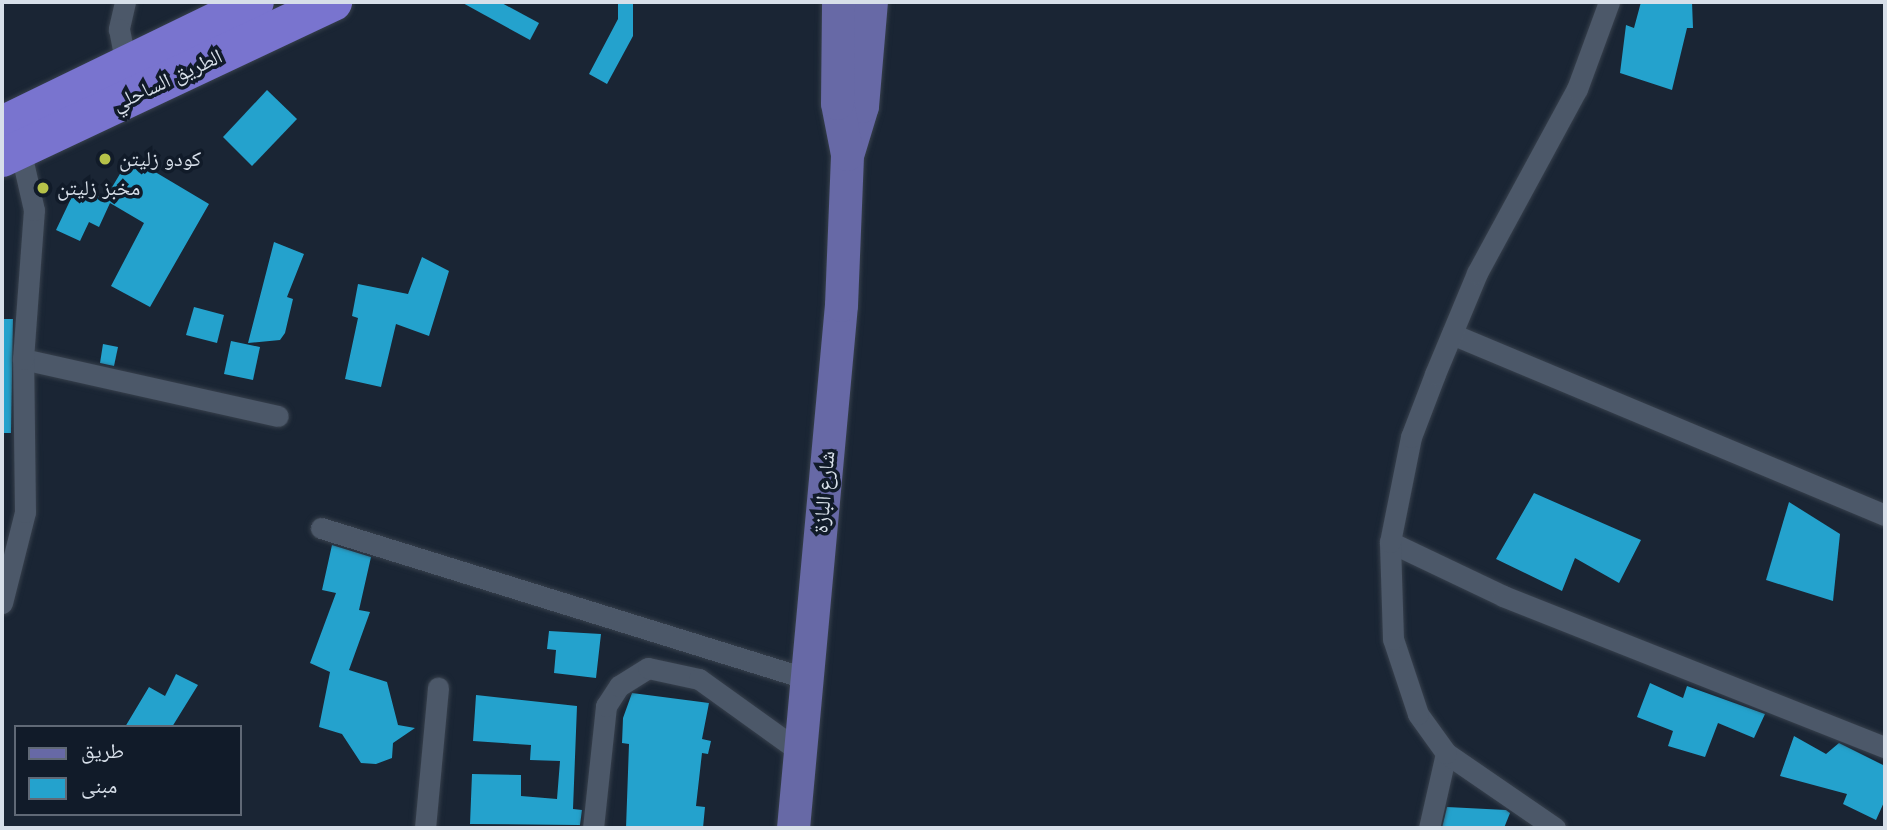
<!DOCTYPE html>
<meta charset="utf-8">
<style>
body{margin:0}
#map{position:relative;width:1887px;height:830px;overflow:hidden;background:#1a2534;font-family:Roboto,"Noto Naskh Arabic",sans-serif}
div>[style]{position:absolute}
.building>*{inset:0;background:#24a2cd}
.roads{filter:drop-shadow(0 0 2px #37404c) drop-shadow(0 0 2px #37404c)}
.street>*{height:21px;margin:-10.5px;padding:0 10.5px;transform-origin:10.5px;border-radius:10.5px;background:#4c5869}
.primary>*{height:33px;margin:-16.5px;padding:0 16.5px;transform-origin:16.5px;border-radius:16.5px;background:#6769a6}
.highway>*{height:38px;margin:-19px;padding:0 19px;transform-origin:19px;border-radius:19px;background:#7974cf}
.dots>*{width:19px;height:19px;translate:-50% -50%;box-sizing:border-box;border:4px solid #111b29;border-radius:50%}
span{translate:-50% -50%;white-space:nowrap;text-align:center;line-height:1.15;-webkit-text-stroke:7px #111b29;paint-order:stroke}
.street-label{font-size:21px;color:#d7dfe9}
.poi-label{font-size:21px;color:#d7dfe9}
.left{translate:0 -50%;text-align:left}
.frame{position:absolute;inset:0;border:4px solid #d7dfe9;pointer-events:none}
.legend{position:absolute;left:14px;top:725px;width:228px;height:91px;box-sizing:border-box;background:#111b29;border:2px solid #606976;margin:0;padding:9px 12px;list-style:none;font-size:21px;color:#d7dfe9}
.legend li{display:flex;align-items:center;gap:14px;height:35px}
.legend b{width:35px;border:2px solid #606976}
</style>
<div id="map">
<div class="building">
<i style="clip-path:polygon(461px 2px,500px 2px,539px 23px,530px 40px)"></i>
<i style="clip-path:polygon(618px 2px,633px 2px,633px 36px,607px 84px,589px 74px,618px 19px)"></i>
<i style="clip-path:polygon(1641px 2px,1692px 2px,1693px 28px,1687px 28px,1672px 90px,1620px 73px,1626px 25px,1634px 28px)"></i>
<i style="clip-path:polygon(267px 90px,297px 119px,252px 166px,223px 137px)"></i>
<i style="clip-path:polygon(130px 157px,209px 204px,150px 307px,111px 286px,144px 223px,110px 203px,99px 227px,89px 222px,80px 241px,56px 230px,77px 186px,105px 199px)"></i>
<i style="clip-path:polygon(274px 242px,304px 254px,287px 297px,293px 299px,285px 333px,280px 340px,248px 343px)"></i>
<i style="clip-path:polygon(422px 257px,449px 271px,429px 336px,396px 324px,381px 387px,345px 379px,358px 318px,352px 316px,358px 284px,408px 294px)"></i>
<i style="clip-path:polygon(194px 307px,224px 315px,217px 343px,186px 335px)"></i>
<i style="clip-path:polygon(2px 319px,13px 319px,11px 433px,2px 433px)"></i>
<i style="clip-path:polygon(231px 341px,260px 347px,253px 380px,224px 374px)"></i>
<i style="clip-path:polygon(103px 344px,118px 347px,114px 366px,100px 363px)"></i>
<i style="clip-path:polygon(1534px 493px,1641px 540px,1619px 583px,1575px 558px,1562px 591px,1496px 559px)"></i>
<i style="clip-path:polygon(1789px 502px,1840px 534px,1833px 601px,1766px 580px)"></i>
<i style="clip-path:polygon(332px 545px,371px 557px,359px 610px,370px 612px,349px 670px,387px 682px,398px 725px,415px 728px,393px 743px,392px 758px,376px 764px,361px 763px,342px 734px,319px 727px,330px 672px,310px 663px,336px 593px,322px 590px)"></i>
<i style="clip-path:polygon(549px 631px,601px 634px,596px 678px,554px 673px,556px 650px,547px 649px)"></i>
<i style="clip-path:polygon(176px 674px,198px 685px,172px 727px,125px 727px,149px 687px,165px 696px)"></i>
<i style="clip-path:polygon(1650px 683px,1683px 698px,1687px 686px,1765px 714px,1754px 738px,1718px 723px,1705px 757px,1668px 746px,1673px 731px,1637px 717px)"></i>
<i style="clip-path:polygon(632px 693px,709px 703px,702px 739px,711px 741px,708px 754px,702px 753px,696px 806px,705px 807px,703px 828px,626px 828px,629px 744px,622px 743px,623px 718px)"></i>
<i style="clip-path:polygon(476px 695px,577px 706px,573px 809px,582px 810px,580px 825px,470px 824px,472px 774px,521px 775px,521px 796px,557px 799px,560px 761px,530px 760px,531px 745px,473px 741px)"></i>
<i style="clip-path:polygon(1794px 736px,1826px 754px,1839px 743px,1885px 766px,1885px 800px,1876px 820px,1843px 804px,1847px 794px,1780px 776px)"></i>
<i style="clip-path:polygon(1447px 807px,1506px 810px,1510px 813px,1504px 828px,1442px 828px)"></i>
</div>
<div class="roads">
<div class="street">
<i style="left:125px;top:2px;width:28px;rotate:103deg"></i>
<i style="left:119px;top:29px;width:33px;rotate:79deg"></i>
<i style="left:1452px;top:334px;width:469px;rotate:22.7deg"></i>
<i style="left:23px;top:359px;width:261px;rotate:12.6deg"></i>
<i style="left:321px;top:528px;width:510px;rotate:17.23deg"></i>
<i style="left:1390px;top:542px;width:125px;rotate:25.5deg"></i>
<i style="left:1503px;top:596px;width:411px;rotate:21.6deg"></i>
<i style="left:2px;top:603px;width:94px;rotate:-75.8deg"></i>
<i style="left:25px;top:512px;width:153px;rotate:-90.7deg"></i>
<i style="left:23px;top:359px;width:149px;rotate:-85.8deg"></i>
<i style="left:34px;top:210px;width:63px;rotate:-102.9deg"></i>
<i style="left:425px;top:828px;width:141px;rotate:-84.7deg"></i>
<i style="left:593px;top:828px;width:123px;rotate:-83.9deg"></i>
<i style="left:606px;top:706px;width:24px;rotate:-57deg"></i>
<i style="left:619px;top:686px;width:34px;rotate:-32deg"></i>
<i style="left:648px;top:668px;width:52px;rotate:12.2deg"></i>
<i style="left:699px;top:679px;width:127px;rotate:35.7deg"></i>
<i style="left:1429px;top:828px;width:77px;rotate:-77.2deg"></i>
<i style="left:1555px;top:828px;width:132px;rotate:-145.5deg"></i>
<i style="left:1446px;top:753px;width:48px;rotate:-125.7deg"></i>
<i style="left:1418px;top:714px;width:79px;rotate:-108.4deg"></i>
<i style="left:1393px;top:639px;width:97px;rotate:-91.8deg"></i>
<i style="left:1390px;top:542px;width:107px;rotate:-78.7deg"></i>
<i style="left:1411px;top:437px;width:67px;rotate:-69.1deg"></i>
<i style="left:1435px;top:374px;width:109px;rotate:-67.4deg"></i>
<i style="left:1477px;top:273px;width:209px;rotate:-61.5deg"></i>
<i style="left:1577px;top:89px;width:93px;rotate:-69.8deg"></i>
</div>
<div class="primary">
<i style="left:848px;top:152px;width:48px;rotate:-73.1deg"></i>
<i style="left:862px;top:106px;width:104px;rotate:-85.1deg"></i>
<i style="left:793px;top:828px;width:525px;rotate:-84.76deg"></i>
<i style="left:841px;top:305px;width:151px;rotate:-87.7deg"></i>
<i style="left:847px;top:154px;width:52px;rotate:-101.1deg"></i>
<i style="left:837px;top:103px;width:101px;rotate:-89.4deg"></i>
</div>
<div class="highway">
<i style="left:2px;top:125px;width:281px;rotate:-25.9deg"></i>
<i style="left:2px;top:158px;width:366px;rotate:-25.2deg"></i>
</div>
</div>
<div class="dots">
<i style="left:105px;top:159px;background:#b6c249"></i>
<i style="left:43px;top:188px;background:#b6c249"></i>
</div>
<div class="street-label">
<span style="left:167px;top:80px;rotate:-25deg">الطريق الساحلي</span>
<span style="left:824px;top:492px;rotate:-85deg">شارع البازة</span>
</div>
<div class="poi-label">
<span class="left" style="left:119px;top:159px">كودو زليتن</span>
<span class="left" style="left:57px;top:188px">مخبز زليتن</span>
</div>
<div class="frame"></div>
<ul class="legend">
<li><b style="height:9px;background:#6769a6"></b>طريق</li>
<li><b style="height:19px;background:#24a2cd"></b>مبنى</li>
</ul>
</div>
